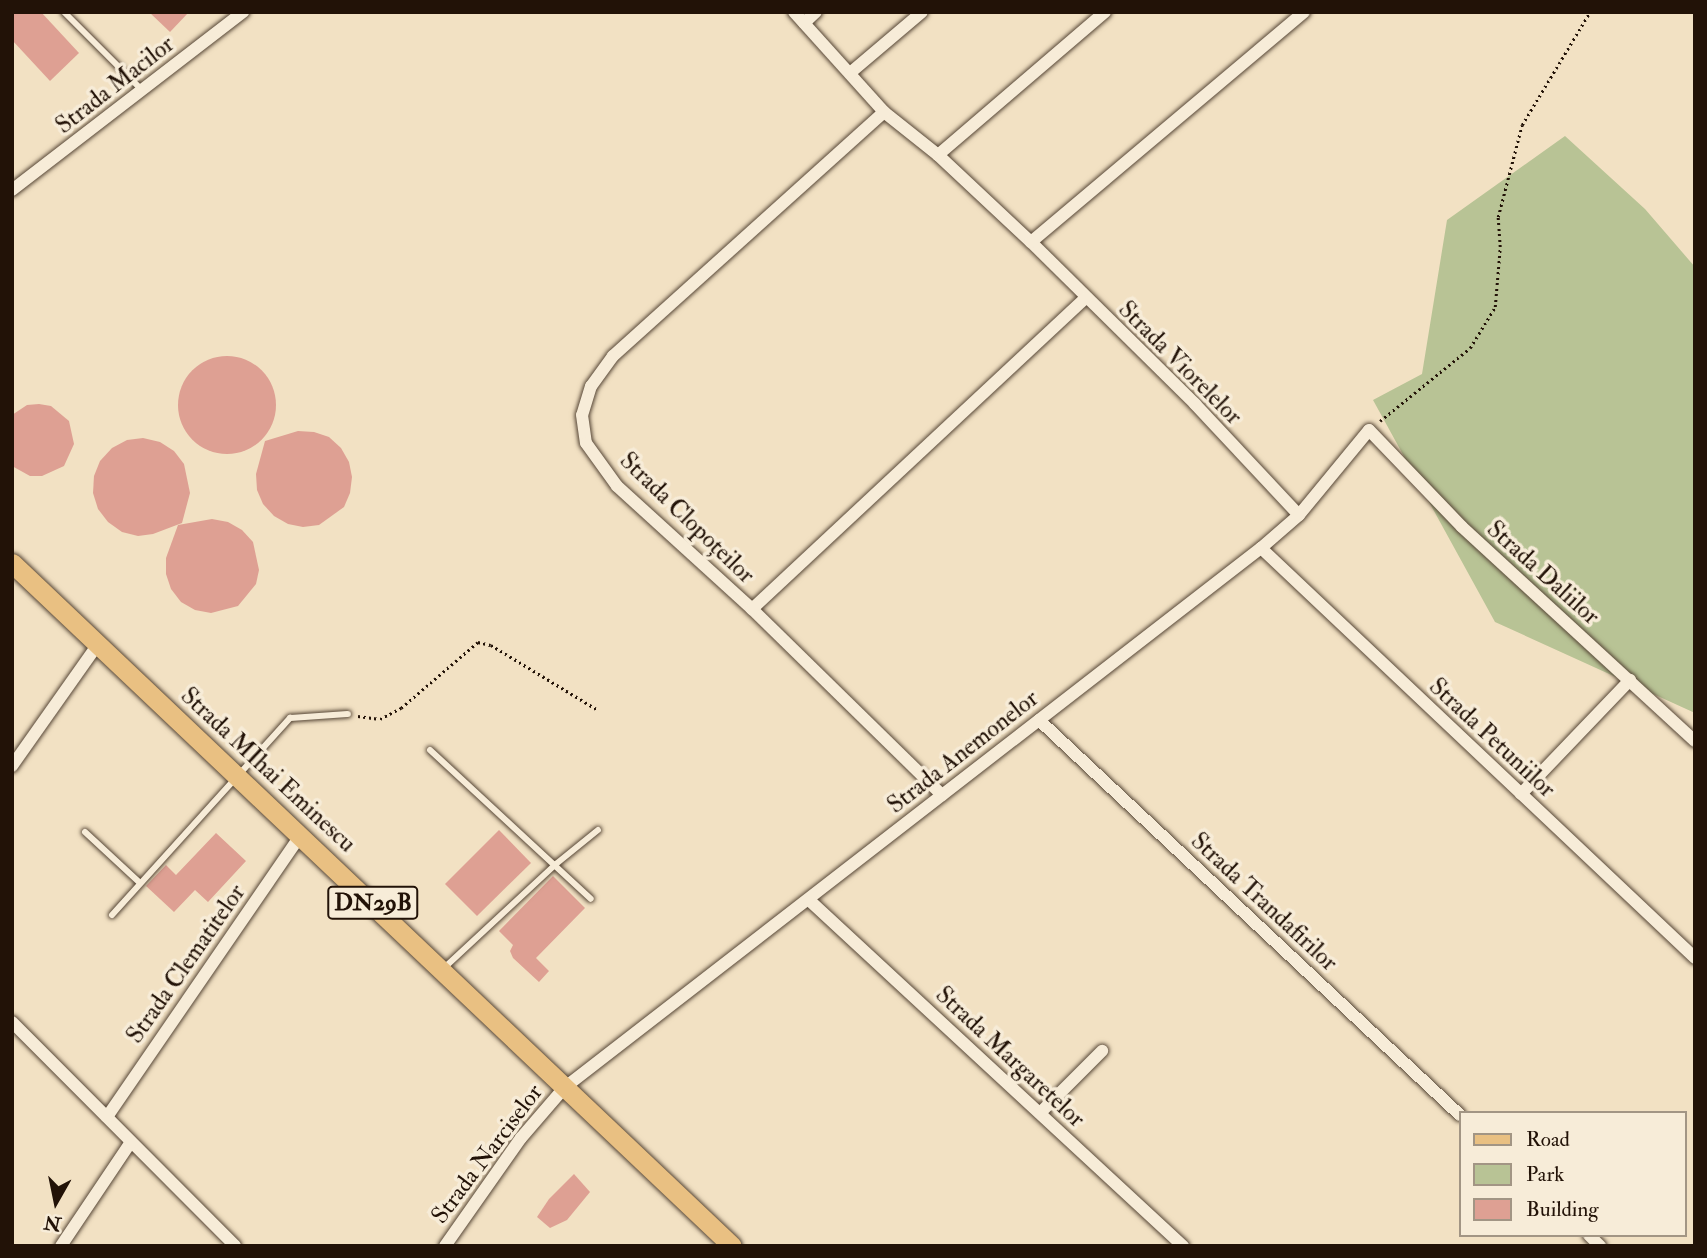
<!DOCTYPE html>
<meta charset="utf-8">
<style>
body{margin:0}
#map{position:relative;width:1707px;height:1258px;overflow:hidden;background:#f2e1c3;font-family:"IM FELL Double Pica",serif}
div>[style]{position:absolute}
.green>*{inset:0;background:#b8c395}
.building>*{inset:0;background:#dea093}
.round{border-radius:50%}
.path>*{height:2.5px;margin-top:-1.25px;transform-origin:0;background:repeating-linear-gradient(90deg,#221207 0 2px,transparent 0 5.5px)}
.roads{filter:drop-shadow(0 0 2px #564636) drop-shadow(0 0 2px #564636)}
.lane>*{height:6px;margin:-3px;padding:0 3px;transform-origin:3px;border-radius:3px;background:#f7ecd8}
.street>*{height:12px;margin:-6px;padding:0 6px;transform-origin:6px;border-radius:6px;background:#f7ecd8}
.primary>*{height:19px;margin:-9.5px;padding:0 9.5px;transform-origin:9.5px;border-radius:9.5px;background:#e9c082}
span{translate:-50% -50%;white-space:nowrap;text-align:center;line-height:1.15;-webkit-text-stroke:7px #f7ecd8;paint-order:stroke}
.shield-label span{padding:2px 5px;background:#f7ecd8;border:2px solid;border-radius:5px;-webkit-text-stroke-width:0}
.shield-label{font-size:23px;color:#221207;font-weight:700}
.street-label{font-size:24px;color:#221207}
.frame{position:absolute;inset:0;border:14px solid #221207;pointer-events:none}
.legend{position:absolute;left:1459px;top:1111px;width:228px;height:126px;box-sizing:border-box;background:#f7ecd8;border:2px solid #a29584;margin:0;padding:9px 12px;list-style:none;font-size:21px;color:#221207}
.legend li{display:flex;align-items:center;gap:14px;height:35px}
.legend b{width:35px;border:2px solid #a29584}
.north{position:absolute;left:21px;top:1167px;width:70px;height:70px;-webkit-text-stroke:5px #f7ecd8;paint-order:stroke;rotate:189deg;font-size:19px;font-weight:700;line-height:28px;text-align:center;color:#221207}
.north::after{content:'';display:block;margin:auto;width:24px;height:32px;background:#221207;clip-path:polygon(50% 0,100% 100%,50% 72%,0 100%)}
</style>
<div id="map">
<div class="green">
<i style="clip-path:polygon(1565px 136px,1645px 209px,1695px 267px,1695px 713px,1495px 622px,1373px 400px,1422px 374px,1447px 220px)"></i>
</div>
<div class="building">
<i style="clip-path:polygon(12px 12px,41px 12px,79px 53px,50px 81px,12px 40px)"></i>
<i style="clip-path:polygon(149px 12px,189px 12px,170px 32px)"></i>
<i class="round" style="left:178px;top:356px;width:98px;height:98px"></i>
<i style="clip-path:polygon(39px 404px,51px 406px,69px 421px,74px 444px,64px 466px,42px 476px,30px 476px,12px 466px,12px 415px,27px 405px)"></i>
<i style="clip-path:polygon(298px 431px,314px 432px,329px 437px,341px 448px,349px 462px,352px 477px,350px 493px,344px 507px,319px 525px,303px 527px,288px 524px,274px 516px,263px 504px,257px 490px,256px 474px,265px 441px)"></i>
<i style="clip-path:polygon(143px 438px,160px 442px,174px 451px,184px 464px,190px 493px,182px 523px,153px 534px,138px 536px,122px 532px,108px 522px,98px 509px,93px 493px,94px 476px,100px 461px,112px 448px,127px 440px)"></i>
<i style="clip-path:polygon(212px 519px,228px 522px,242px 530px,253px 542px,259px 570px,256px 584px,238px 606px,211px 613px,195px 610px,181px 602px,171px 589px,166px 574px,166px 558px,178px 525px)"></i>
<i style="clip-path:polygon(499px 830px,531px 863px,477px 916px,445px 884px)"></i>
<i style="clip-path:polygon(216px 833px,246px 861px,208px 902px,195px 890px,174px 912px,146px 886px,166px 865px,176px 875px)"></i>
<i style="clip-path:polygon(553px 876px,585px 908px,536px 958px,549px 971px,539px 982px,513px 958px,510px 951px,513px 945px,499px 931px)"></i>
<i style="clip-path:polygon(574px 1174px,590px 1192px,567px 1220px,550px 1228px,537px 1217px,549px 1199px)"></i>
</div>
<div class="path">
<i style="left:1380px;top:421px;width:116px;rotate:-39deg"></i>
<i style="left:1470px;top:348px;width:48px;rotate:-58.6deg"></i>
<i style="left:1495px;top:307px;width:60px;rotate:-85.2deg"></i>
<i style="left:1500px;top:247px;width:30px;rotate:-94deg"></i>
<i style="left:1498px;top:217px;width:95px;rotate:-75.4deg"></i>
<i style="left:1522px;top:125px;width:132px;rotate:-59deg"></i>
<i style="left:358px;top:716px;width:22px;rotate:8deg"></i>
<i style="left:380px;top:719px;width:24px;rotate:-28deg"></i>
<i style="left:401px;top:708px;width:101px;rotate:-40.6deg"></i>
<i style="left:478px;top:642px;width:13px;rotate:13deg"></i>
<i style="left:491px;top:645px;width:125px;rotate:31.3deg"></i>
</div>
<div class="roads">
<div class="lane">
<i style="left:64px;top:12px;width:110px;rotate:45deg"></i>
<i style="left:430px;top:750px;width:219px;rotate:42.8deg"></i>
<i style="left:85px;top:832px;width:75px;rotate:42.8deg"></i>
<i style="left:112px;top:915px;width:266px;rotate:-47.9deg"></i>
<i style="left:290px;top:718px;width:58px;rotate:-3.9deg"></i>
<i style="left:444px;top:968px;width:153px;rotate:-42.9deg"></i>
<i style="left:556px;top:864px;width:54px;rotate:-39deg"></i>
</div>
<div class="street">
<i style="left:794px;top:12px;width:135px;rotate:48deg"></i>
<i style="left:884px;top:112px;width:69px;rotate:38.5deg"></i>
<i style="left:938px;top:155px;width:127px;rotate:43.1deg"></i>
<i style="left:1031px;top:242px;width:231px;rotate:44.6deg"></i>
<i style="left:1195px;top:404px;width:152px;rotate:46.9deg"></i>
<i style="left:804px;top:23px;width:16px;rotate:-43deg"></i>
<i style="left:850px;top:73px;width:94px;rotate:-40.3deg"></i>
<i style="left:884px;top:112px;width:365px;rotate:138deg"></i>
<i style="left:613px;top:356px;width:37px;rotate:126deg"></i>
<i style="left:591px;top:386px;width:30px;rotate:107deg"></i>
<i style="left:582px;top:415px;width:28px;rotate:82deg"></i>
<i style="left:586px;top:443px;width:53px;rotate:54.2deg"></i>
<i style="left:617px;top:486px;width:183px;rotate:42.3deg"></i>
<i style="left:752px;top:609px;width:266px;rotate:44.4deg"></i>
<i style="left:938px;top:155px;width:220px;rotate:-40.6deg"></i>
<i style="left:12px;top:190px;width:292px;rotate:-37.6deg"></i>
<i style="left:1031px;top:242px;width:357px;rotate:-40.1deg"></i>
<i style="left:1261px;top:548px;width:597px;rotate:43.37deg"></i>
<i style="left:752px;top:609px;width:456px;rotate:-43deg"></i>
<i style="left:1039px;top:720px;width:577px;rotate:43.18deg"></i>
<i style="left:12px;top:766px;width:149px;rotate:-54.8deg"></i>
<i style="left:1521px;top:794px;width:158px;rotate:-46.3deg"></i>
<i style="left:809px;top:900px;width:510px;rotate:42.77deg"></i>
<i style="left:12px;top:1022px;width:316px;rotate:45.1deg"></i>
<i style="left:1040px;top:1113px;width:88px;rotate:-45deg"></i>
<i style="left:107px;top:1117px;width:342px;rotate:-55.5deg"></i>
<i style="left:1589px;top:1235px;width:16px;rotate:45deg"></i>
<i style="left:61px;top:1246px;width:125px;rotate:-56.1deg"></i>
<i style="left:445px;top:1246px;width:132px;rotate:-54.9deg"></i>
<i style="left:521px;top:1138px;width:66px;rotate:-49.3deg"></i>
<i style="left:564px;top:1088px;width:882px;rotate:-37.77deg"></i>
<i style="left:1261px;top:548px;width:50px;rotate:-41deg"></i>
<i style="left:1299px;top:515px;width:110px;rotate:-50.5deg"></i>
<i style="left:1369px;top:430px;width:134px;rotate:46.2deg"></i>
<i style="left:1462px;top:527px;width:316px;rotate:42.6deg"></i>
</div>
<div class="primary">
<i style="left:12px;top:563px;width:992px;rotate:43.49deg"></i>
</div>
</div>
<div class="shield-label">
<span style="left:373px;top:903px">DN29B</span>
</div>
<div class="street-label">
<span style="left:115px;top:85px;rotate:-38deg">Strada Macilor</span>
<span style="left:1180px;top:363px;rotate:45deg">Strada Viorelelor</span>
<span style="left:687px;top:518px;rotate:44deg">Strada Clopoțeilor</span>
<span style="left:1543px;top:573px;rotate:42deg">Strada Daliilor</span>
<span style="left:1492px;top:738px;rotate:43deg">Strada Petuniilor</span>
<span style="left:963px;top:752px;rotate:-38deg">Strada Anemonelor</span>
<span style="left:268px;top:770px;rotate:43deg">Strada MIhai Eminescu</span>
<span style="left:1264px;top:902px;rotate:43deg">Strada Trandafirilor</span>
<span style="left:186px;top:964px;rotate:-55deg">Strada Clematitelor</span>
<span style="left:1010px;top:1057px;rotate:43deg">Strada Margaretelor</span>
<span style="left:487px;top:1154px;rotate:-53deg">Strada Narciselor</span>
</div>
<div class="frame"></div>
<ul class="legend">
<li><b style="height:9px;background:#e9c082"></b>Road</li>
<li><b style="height:19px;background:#b8c395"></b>Park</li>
<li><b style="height:19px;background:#dea093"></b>Building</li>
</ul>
<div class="north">N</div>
</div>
